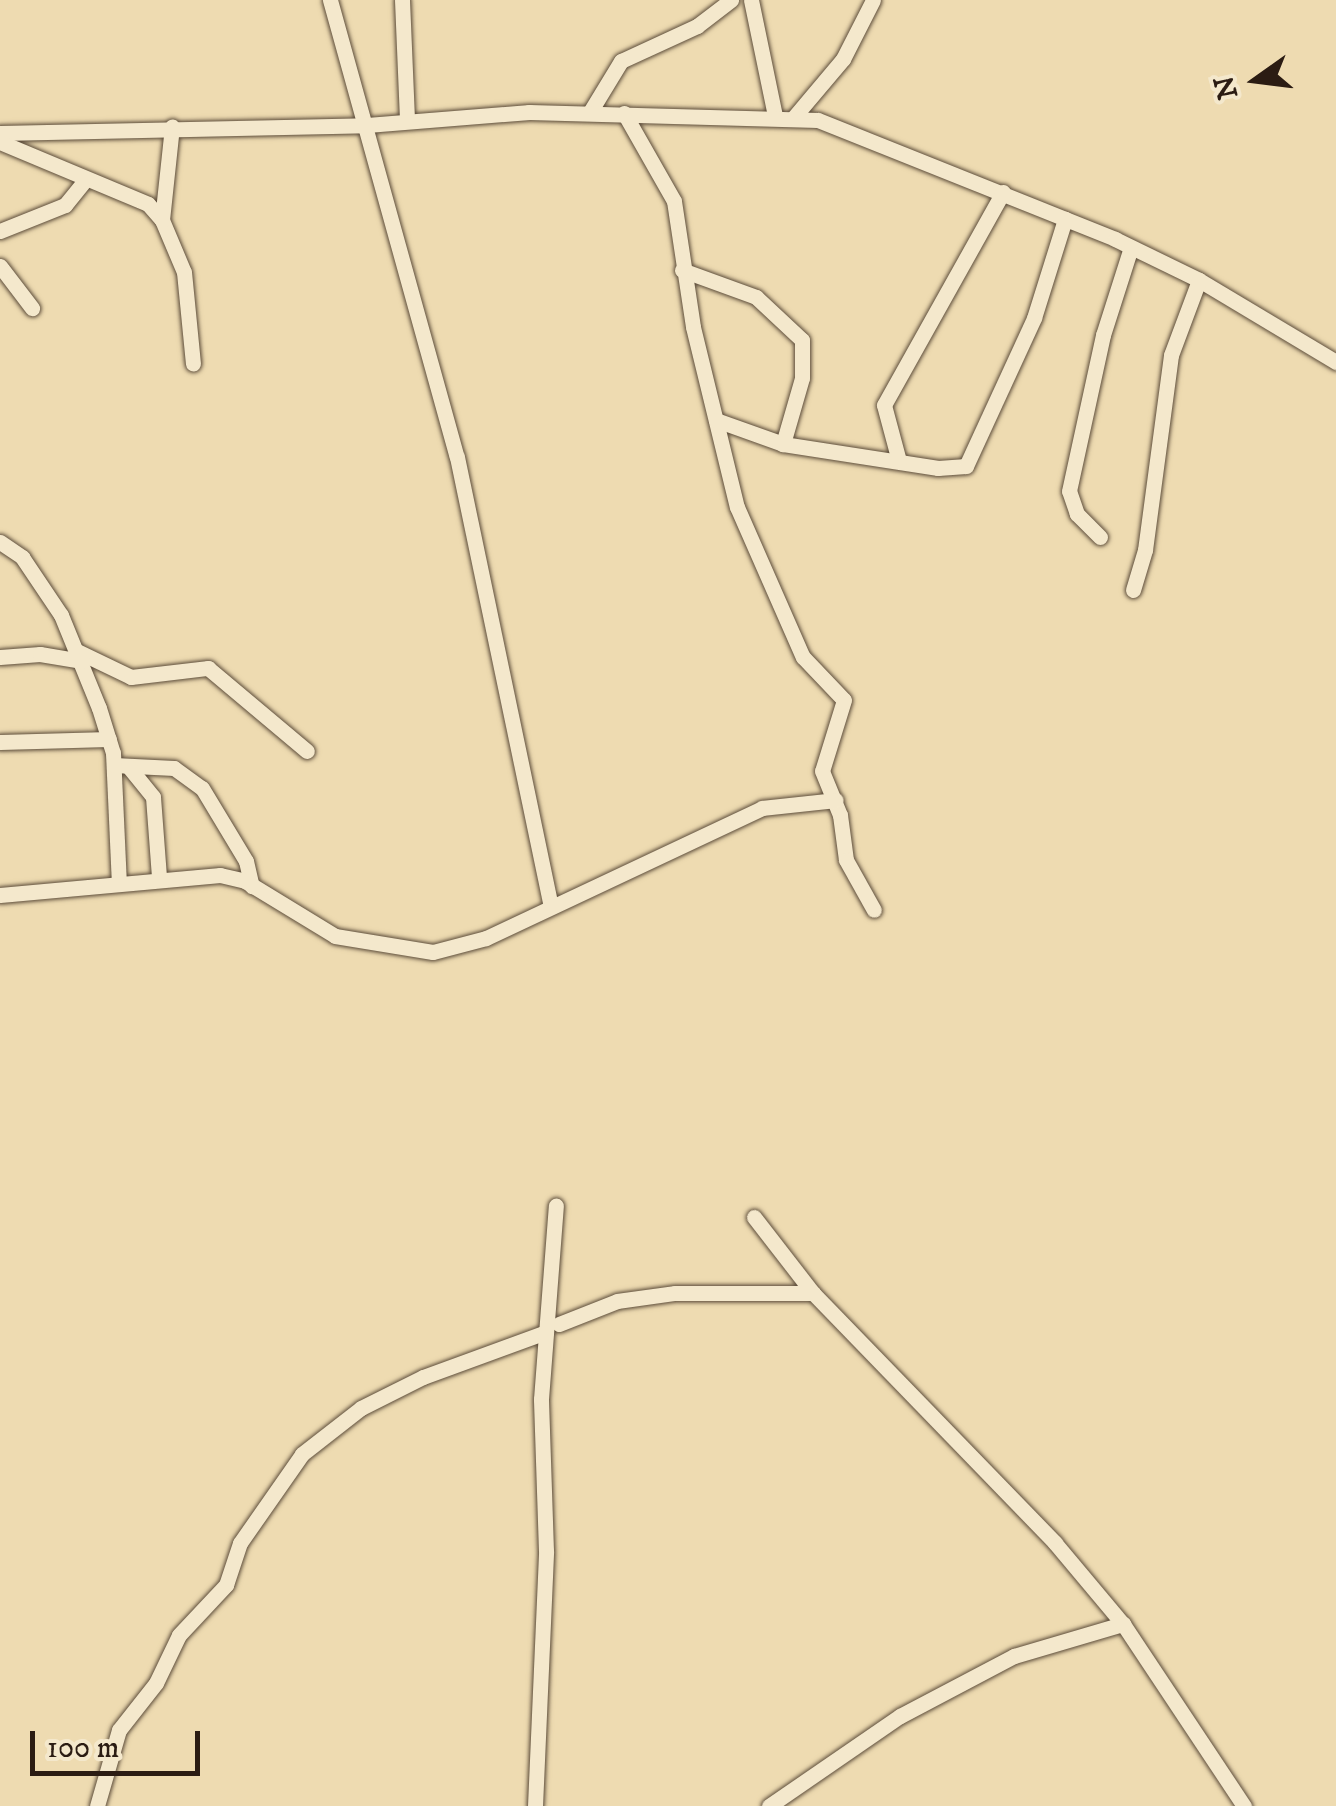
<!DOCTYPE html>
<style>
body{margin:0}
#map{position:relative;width:1336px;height:1806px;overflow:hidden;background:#eedbb1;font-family:"IM FELL DW Pica",serif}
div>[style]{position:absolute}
.roads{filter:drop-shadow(0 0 2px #5c4c3a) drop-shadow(0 0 2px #5c4c3a)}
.minor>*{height:15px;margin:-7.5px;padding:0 7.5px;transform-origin:7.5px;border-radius:7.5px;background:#f4e8cc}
span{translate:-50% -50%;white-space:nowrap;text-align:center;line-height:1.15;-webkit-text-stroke:9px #f4e8cc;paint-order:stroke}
.north{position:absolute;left:1206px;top:30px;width:100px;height:100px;-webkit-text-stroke:8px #f4e8cc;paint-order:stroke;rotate:256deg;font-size:28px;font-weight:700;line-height:40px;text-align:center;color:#2b1c13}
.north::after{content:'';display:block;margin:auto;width:35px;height:45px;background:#2b1c13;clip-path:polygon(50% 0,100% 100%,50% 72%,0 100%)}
.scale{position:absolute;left:30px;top:1731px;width:170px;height:45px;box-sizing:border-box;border:5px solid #2b1c13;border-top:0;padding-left:12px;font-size:30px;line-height:35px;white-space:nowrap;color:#2b1c13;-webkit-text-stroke:8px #f4e8cc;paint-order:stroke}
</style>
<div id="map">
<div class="roads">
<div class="minor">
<i style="left:330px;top:0;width:474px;rotate:74.5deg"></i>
<i style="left:457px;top:457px;width:459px;rotate:78.2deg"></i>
<i style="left:402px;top:0;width:121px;rotate:87.6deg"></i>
<i style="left:751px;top:0;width:118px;rotate:78.3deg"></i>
<i style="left:590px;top:112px;width:60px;rotate:-58.7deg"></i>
<i style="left:621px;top:61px;width:84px;rotate:-24.7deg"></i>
<i style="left:697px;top:26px;width:43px;rotate:-37.4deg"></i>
<i style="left:624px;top:113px;width:101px;rotate:60.4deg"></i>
<i style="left:674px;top:201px;width:127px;rotate:81.4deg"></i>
<i style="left:693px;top:327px;width:185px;rotate:76.3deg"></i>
<i style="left:737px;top:507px;width:164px;rotate:66.3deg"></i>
<i style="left:803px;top:657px;width:59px;rotate:46.4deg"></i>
<i style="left:844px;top:700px;width:74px;rotate:107.2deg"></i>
<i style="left:822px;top:771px;width:48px;rotate:67.8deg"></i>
<i style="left:840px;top:815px;width:45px;rotate:82.4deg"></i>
<i style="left:846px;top:860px;width:57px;rotate:60.8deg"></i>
<i style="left:794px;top:117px;width:76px;rotate:-49.8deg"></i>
<i style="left:843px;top:59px;width:66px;rotate:-63deg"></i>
<i style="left:0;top:133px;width:367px;rotate:-1.2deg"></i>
<i style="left:367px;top:125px;width:163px;rotate:-4.6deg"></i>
<i style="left:529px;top:112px;width:289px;rotate:1.6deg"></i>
<i style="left:818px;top:120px;width:320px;rotate:21.8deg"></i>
<i style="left:1115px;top:239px;width:93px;rotate:26deg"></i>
<i style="left:1199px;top:280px;width:160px;rotate:30.9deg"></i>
<i style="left:0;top:142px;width:160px;rotate:22.7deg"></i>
<i style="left:148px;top:204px;width:21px;rotate:49deg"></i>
<i style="left:162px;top:220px;width:56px;rotate:67.1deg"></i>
<i style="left:184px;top:272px;width:92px;rotate:84.4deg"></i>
<i style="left:162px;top:220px;width:94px;rotate:-83.9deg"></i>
<i style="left:0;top:231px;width:70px;rotate:-21.8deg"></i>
<i style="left:65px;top:205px;width:33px;rotate:-51deg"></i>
<i style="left:0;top:266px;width:53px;rotate:52.7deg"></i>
<i style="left:682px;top:270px;width:79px;rotate:20deg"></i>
<i style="left:756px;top:297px;width:63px;rotate:43.1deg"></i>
<i style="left:802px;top:340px;width:38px;rotate:90deg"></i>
<i style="left:802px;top:378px;width:69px;rotate:106.1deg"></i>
<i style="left:716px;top:420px;width:71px;rotate:19.7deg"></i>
<i style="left:783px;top:444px;width:157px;rotate:8.8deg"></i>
<i style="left:938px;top:468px;width:28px;rotate:-4deg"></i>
<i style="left:966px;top:466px;width:163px;rotate:-65.3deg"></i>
<i style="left:1034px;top:318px;width:104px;rotate:-72.6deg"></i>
<i style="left:899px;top:461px;width:58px;rotate:-105deg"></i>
<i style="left:884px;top:405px;width:244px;rotate:-60.8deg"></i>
<i style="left:1100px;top:537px;width:33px;rotate:-135deg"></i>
<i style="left:1077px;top:514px;width:24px;rotate:-109deg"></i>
<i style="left:1069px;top:491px;width:160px;rotate:-77.7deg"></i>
<i style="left:1103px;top:335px;width:92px;rotate:-72.3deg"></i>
<i style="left:0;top:542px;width:27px;rotate:34deg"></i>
<i style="left:22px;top:557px;width:70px;rotate:56.1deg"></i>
<i style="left:61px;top:615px;width:100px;rotate:67.8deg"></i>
<i style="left:99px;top:708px;width:47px;rotate:72.7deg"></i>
<i style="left:113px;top:753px;width:130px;rotate:87.4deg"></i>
<i style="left:1133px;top:590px;width:42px;rotate:-73.3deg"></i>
<i style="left:1145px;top:550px;width:197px;rotate:-82.4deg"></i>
<i style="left:1171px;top:355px;width:80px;rotate:-69.5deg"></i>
<i style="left:77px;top:651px;width:60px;rotate:25.7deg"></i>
<i style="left:131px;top:677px;width:78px;rotate:-6.7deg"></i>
<i style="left:208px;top:668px;width:129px;rotate:40deg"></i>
<i style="left:0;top:657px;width:40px;rotate:-4.3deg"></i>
<i style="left:40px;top:654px;width:43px;rotate:9.5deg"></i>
<i style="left:0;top:742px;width:109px;rotate:-1.6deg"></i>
<i style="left:114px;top:765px;width:60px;rotate:2.9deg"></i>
<i style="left:174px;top:768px;width:34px;rotate:36deg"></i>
<i style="left:202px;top:788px;width:85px;rotate:58.9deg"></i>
<i style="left:246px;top:861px;width:26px;rotate:77deg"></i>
<i style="left:128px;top:766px;width:40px;rotate:51deg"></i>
<i style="left:153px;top:797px;width:80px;rotate:85.7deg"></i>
<i style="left:0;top:895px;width:221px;rotate:-5.2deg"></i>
<i style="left:220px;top:875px;width:26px;rotate:13deg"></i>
<i style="left:245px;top:881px;width:105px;rotate:31.4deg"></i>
<i style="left:335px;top:936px;width:99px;rotate:9.3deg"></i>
<i style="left:433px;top:952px;width:55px;rotate:-14.8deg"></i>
<i style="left:486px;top:938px;width:305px;rotate:-25.2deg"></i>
<i style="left:762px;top:808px;width:74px;rotate:-6.2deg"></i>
<i style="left:754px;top:1217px;width:96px;rotate:52.2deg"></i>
<i style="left:813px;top:1293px;width:348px;rotate:45.9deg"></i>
<i style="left:1055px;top:1543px;width:106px;rotate:50deg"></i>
<i style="left:1123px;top:1624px;width:219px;rotate:56.4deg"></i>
<i style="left:559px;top:1324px;width:62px;rotate:-21.6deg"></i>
<i style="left:617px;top:1301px;width:59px;rotate:-7.9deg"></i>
<i style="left:675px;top:1293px;width:138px"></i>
<i style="left:97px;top:1806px;width:79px;rotate:-73.9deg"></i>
<i style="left:119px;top:1730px;width:60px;rotate:-51.8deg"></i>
<i style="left:156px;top:1683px;width:53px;rotate:-64.4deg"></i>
<i style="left:179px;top:1635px;width:69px;rotate:-46.8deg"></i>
<i style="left:226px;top:1585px;width:44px;rotate:-71.6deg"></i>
<i style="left:240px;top:1543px;width:108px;rotate:-55.1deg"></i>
<i style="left:302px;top:1454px;width:75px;rotate:-37.9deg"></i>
<i style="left:361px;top:1408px;width:69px;rotate:-26.6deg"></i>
<i style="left:423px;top:1377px;width:131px;rotate:-20.1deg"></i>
<i style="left:535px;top:1806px;width:255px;rotate:-87.5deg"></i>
<i style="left:546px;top:1551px;width:152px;rotate:-91.9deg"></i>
<i style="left:541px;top:1399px;width:194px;rotate:-85.6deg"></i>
<i style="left:769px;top:1806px;width:159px;rotate:-34.5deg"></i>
<i style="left:900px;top:1716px;width:129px;rotate:-27.8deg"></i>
<i style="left:1014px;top:1656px;width:114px;rotate:-16.4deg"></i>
</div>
</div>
<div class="north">N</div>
<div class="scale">100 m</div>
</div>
